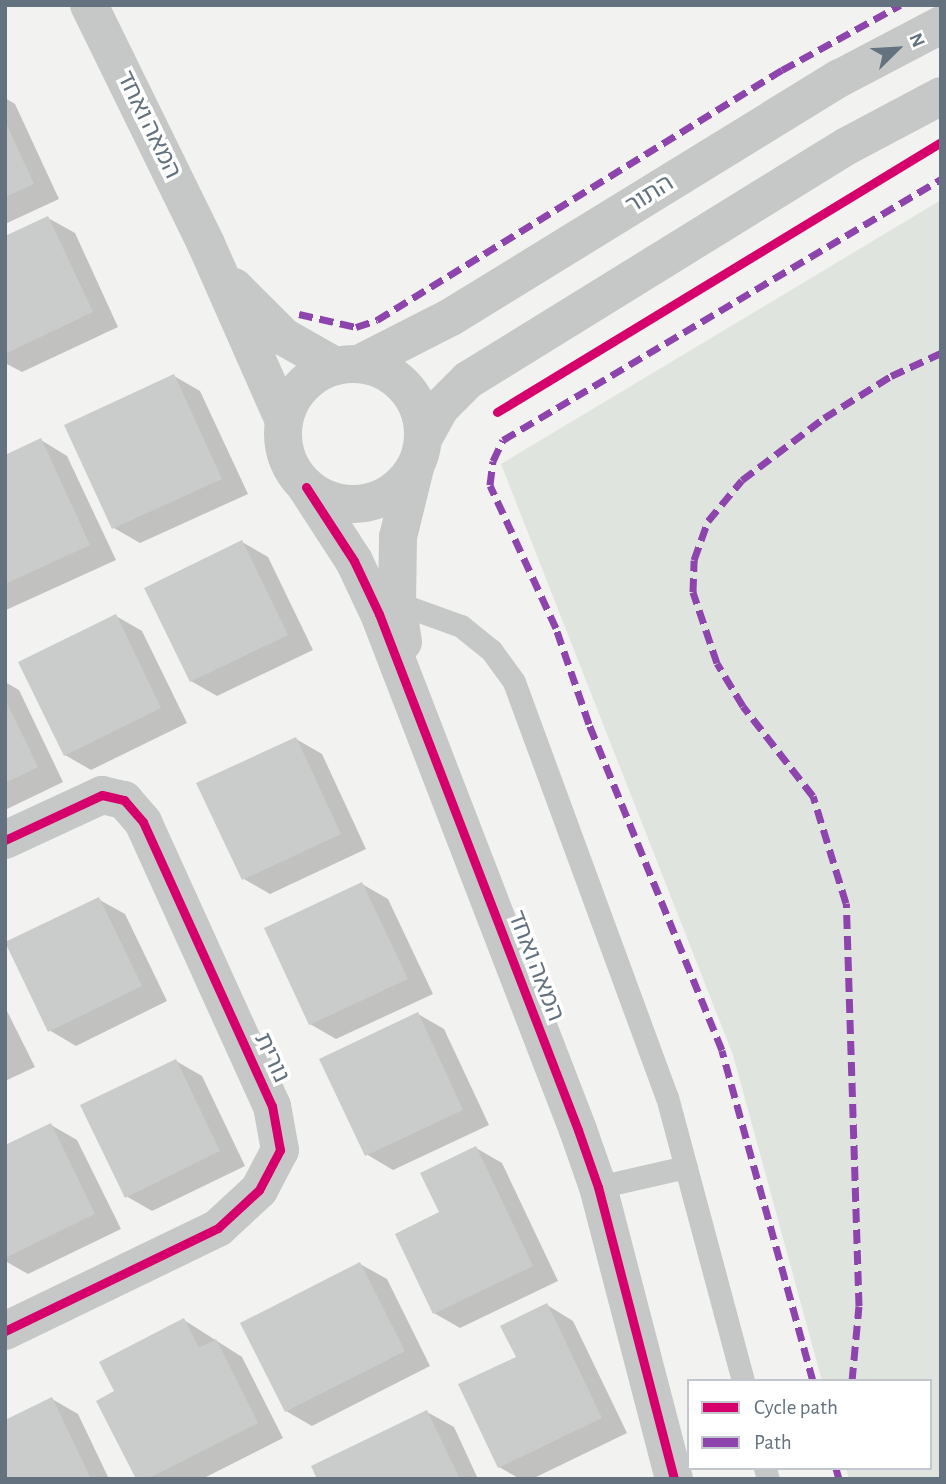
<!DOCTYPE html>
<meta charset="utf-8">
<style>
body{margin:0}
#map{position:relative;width:946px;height:1484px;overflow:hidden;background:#f2f2f0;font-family:"Alegreya Sans","Noto Sans Hebrew",sans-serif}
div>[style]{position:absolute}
.green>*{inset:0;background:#e0e4de}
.shadow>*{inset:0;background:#0003}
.building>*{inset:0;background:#cacccc}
.service>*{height:23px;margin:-11.5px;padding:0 11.5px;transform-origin:11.5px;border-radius:11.5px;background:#c6c8c8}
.minor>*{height:38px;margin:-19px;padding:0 19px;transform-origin:19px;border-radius:19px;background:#c6c8c8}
.tertiary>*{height:38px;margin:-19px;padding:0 19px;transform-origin:19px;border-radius:19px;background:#c6c8c8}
.tertiary>.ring{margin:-19px;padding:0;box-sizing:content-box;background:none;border:38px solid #c6c8c8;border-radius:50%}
.quiet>*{height:7px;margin-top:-3.5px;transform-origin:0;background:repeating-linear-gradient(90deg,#8e44ad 0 14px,transparent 0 21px)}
.cycleway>*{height:9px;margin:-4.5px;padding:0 4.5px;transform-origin:4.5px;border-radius:4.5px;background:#d6006c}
span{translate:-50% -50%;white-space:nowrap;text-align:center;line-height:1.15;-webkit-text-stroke:7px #fff;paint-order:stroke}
.street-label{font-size:24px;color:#64727f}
.frame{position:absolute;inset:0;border:7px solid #64727f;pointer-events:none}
.legend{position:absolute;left:687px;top:1379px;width:245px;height:91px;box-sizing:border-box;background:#fff;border:2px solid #c1c7cc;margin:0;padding:9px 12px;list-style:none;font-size:21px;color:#64727f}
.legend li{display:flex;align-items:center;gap:14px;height:35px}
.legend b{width:35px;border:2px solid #c1c7cc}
.north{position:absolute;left:862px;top:14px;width:70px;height:70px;-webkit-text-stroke:5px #fff;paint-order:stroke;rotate:66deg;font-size:19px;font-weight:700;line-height:28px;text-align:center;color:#64727f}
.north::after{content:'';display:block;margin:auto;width:24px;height:32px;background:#64727f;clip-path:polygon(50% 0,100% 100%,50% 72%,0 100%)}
</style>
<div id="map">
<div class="green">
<i style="clip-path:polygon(941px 200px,941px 1479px,849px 1479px,846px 1468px,930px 1468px,930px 1381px,822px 1381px,733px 1055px,501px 464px)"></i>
</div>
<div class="shadow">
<i style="clip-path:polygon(5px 98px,15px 104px,59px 199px,5px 224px)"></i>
<i style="clip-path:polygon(48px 218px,75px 233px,118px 327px,22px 372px,5px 363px,5px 238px)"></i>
<i style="clip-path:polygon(174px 376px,200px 391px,248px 494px,140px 543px,114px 528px)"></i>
<i style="clip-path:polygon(41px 440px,67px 456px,116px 560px,6px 610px,5px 457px)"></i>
<i style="clip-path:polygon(242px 542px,268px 557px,313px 650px,217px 696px,191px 681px)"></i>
<i style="clip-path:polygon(116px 616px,142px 631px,187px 723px,91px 770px,65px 755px)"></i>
<i style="clip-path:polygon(5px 682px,19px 690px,63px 782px,5px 810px)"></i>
<i style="clip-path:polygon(296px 739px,322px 754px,366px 849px,270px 894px,244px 879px)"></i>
<i style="clip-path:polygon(362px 884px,388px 899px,433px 994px,336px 1039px,310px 1024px)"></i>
<i style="clip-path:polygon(98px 899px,125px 914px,167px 1001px,76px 1046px,49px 1030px)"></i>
<i style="clip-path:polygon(5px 1007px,35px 1067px,5px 1081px)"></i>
<i style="clip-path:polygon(418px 1014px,444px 1029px,489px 1125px,393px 1170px,366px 1154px)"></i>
<i style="clip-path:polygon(176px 1061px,202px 1076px,245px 1166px,152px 1211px,126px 1196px)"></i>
<i style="clip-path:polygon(51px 1125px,77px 1140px,121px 1229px,28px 1274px,5px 1261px,5px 1147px)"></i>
<i style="clip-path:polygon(476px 1148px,502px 1163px,558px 1281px,460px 1328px,434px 1313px,442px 1213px)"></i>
<i style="clip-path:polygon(360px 1264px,387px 1279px,430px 1366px,312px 1426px,286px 1411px)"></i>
<i style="clip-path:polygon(547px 1305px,573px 1321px,627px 1433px,532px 1479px,520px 1479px,499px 1467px,518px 1358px)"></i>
<i style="clip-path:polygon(184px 1320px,242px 1357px,283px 1438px,202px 1479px,138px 1479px,116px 1392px)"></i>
<i style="clip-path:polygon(52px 1399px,78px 1414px,109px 1479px,5px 1479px)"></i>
<i style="clip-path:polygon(427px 1412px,454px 1427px,478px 1479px,319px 1479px)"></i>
</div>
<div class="building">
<i style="clip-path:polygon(5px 121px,34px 184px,5px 197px)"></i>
<i style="clip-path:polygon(48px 216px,93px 312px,5px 354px,5px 236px)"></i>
<i style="clip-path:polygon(174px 374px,222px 479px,112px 529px,64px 425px)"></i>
<i style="clip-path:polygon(41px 438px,90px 545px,5px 584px,5px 455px)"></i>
<i style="clip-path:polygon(242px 540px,288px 635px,190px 682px,144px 588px)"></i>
<i style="clip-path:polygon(116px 614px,161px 708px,64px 756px,18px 662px)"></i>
<i style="clip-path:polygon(5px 699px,38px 767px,5px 783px)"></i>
<i style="clip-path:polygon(296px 737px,341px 834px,242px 880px,196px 783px)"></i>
<i style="clip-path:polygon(362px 882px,408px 979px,309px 1025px,264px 928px)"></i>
<i style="clip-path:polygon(99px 897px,142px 986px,48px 1032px,5px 942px)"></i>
<i style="clip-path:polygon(418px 1012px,463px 1110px,365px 1156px,319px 1059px)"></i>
<i style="clip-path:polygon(176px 1059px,220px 1151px,125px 1198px,80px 1105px)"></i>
<i style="clip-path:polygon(51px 1123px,95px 1214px,5px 1258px,5px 1145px)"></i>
<i style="clip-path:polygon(476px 1146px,533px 1266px,433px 1314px,395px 1234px,439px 1212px,420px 1173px)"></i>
<i style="clip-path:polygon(360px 1262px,405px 1351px,285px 1412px,240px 1323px)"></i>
<i style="clip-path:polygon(547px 1303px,602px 1418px,498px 1468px,458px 1384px,516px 1357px,500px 1326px)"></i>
<i style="clip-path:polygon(184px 1318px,199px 1348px,216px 1339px,258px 1423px,147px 1479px,136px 1479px,96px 1401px,114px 1391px,99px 1362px)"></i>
<i style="clip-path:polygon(52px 1397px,91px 1479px,5px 1479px,5px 1420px)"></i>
<i style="clip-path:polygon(427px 1410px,460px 1479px,317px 1479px,311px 1466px)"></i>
</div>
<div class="service">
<i style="left:397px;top:603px;width:68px;rotate:19.8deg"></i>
<i style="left:461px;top:626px;width:38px;rotate:39deg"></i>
<i style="left:491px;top:650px;width:39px;rotate:54deg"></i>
<i style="left:514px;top:682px;width:442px;rotate:69.8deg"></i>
<i style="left:667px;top:1097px;width:294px;rotate:75deg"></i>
<i style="left:598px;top:1187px;width:90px;rotate:-12.8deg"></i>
<i style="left:765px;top:1468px;width:11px;rotate:75deg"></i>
</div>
<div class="minor">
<i style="left:359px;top:364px;width:103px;rotate:-27.1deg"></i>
<i style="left:451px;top:317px;width:457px;rotate:-31.6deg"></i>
<i style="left:840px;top:78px;width:114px;rotate:-27.7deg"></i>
<i style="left:423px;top:439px;width:37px;rotate:-61deg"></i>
<i style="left:441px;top:407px;width:38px;rotate:-45deg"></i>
<i style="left:468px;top:380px;width:445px;rotate:-31.7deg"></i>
<i style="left:847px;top:146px;width:106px;rotate:-28deg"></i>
<i style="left:5px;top:840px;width:107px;rotate:-24.9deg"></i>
<i style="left:102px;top:795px;width:23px;rotate:13deg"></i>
<i style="left:124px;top:800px;width:29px;rotate:49deg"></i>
<i style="left:143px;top:822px;width:312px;rotate:65.6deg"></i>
<i style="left:272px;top:1106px;width:45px;rotate:79.7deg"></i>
<i style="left:280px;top:1150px;width:45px;rotate:117.7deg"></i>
<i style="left:259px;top:1190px;width:56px;rotate:137.2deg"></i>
<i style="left:218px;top:1228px;width:237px;rotate:154.2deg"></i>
</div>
<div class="tertiary">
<i style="left:89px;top:5px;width:266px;rotate:63.9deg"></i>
<i style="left:206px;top:244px;width:193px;rotate:66.2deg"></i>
<i style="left:234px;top:287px;width:71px;rotate:45deg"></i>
<i style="left:284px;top:337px;width:59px;rotate:29.6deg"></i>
<i class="ring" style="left:283px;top:364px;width:102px;height:102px"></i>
<i style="left:306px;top:487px;width:88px;rotate:57deg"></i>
<i style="left:354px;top:561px;width:59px;rotate:64.7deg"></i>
<i style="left:379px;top:614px;width:553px;rotate:68.91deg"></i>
<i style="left:578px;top:1130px;width:60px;rotate:70.7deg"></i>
<i style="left:598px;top:1187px;width:302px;rotate:75.4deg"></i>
<i style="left:403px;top:642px;width:39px;rotate:-99deg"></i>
<i style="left:397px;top:603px;width:66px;rotate:-89.1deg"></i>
<i style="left:398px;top:537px;width:71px;rotate:-76.2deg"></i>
</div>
<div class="quiet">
<i style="left:299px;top:314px;width:58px;rotate:12.8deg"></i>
<i style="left:356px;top:327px;width:22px;rotate:-18deg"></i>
<i style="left:377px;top:320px;width:476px;rotate:-31.7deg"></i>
<i style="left:782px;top:70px;width:135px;rotate:-28.8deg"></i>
<i style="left:813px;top:1381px;width:343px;rotate:-105.4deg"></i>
<i style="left:722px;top:1050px;width:352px;rotate:-112.2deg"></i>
<i style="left:589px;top:724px;width:102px;rotate:-109deg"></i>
<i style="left:556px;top:628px;width:157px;rotate:-114.8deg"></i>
<i style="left:490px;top:485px;width:24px;rotate:-83deg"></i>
<i style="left:493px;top:461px;width:23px;rotate:-65deg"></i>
<i style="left:503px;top:440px;width:510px;rotate:-30.79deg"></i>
<i style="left:852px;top:1381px;width:75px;rotate:-84.7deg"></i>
<i style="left:859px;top:1306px;width:403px;rotate:-91.8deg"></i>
<i style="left:846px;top:903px;width:112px;rotate:-107.1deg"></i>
<i style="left:813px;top:796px;width:114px;rotate:-127.9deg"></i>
<i style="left:743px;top:706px;width:50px;rotate:-121.2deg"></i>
<i style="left:717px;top:663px;width:75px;rotate:-108.7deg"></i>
<i style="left:693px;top:592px;width:32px;rotate:-88deg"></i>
<i style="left:694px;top:560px;width:41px;rotate:-70.3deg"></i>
<i style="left:708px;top:521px;width:53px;rotate:-50.3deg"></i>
<i style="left:742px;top:480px;width:103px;rotate:-37.1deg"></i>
<i style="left:824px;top:418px;width:79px;rotate:-32.1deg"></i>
<i style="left:891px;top:376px;width:55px;rotate:-24.7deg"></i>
<i style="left:836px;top:1468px;width:11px;rotate:75deg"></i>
</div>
<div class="cycleway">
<i style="left:497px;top:412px;width:520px;rotate:-31.3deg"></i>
<i style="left:306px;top:487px;width:88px;rotate:57deg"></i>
<i style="left:354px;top:561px;width:59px;rotate:64.7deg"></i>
<i style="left:379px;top:614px;width:553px;rotate:68.91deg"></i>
<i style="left:578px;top:1130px;width:60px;rotate:70.7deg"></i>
<i style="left:598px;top:1187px;width:302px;rotate:75.4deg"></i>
<i style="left:5px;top:840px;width:107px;rotate:-24.9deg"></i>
<i style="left:102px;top:795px;width:23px;rotate:13deg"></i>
<i style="left:124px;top:800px;width:29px;rotate:49deg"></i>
<i style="left:143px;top:822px;width:312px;rotate:65.6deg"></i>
<i style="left:272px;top:1106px;width:45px;rotate:79.7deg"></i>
<i style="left:280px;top:1150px;width:45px;rotate:117.7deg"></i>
<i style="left:259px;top:1190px;width:56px;rotate:137.2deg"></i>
<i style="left:218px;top:1228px;width:237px;rotate:154.2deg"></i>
</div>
<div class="street-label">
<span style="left:148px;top:125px;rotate:64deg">המאה ואחד</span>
<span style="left:650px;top:195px;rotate:-32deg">התור</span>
<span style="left:535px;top:966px;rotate:69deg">המאה ואחד</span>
<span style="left:271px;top:1058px;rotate:65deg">נורית</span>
</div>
<div class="frame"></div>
<ul class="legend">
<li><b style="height:9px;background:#d6006c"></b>Cycle path</li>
<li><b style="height:9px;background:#8e44ad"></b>Path</li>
</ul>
<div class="north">N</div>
</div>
